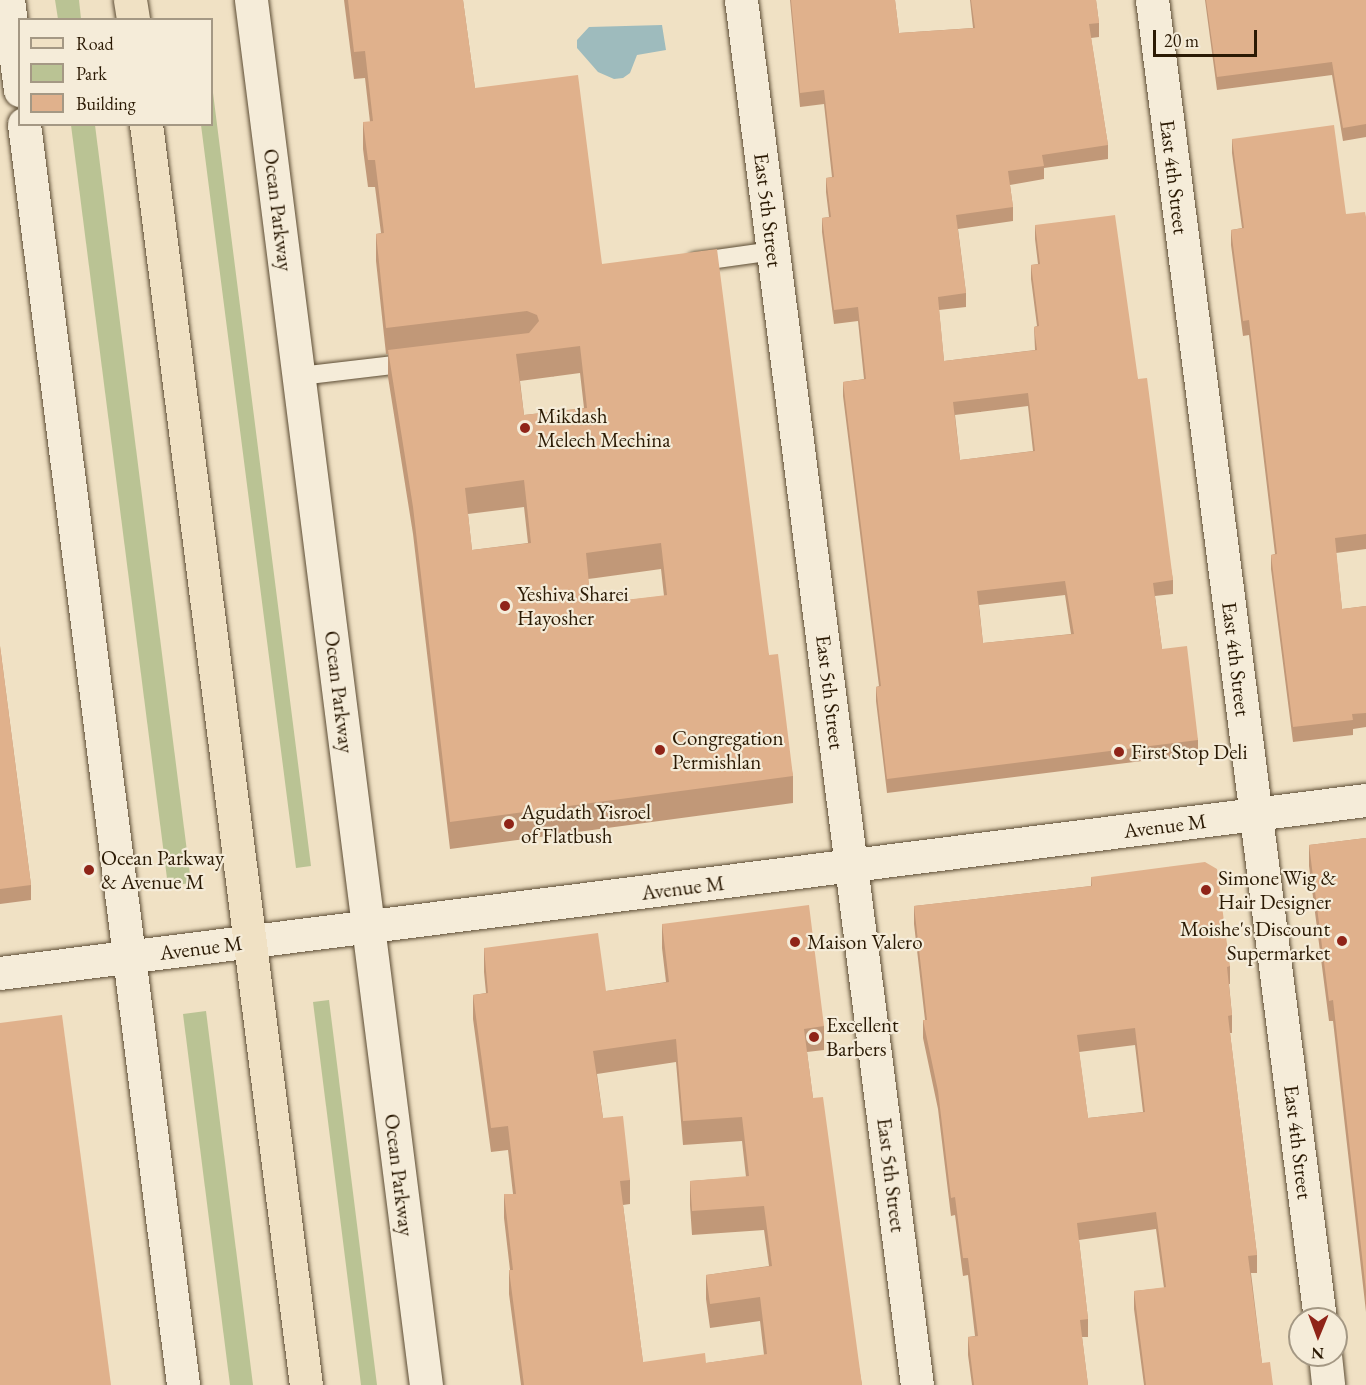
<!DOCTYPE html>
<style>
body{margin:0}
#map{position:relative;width:1366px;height:1385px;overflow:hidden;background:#f0e1c4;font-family:"EB Garamond",serif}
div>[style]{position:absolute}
.green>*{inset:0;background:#bac394}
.water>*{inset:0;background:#9ebbbd}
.roads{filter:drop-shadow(0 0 2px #5c4c34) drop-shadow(0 0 2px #5c4c34)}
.lane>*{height:18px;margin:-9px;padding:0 9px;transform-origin:9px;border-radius:9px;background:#f5ecd9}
.street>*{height:33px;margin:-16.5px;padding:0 16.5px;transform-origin:16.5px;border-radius:16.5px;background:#f5ecd9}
.primary>*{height:33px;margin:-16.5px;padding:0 16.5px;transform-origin:16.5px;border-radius:16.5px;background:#f0e1c4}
.wall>*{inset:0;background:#c19878}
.building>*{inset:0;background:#e0b18c}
.dots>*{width:16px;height:16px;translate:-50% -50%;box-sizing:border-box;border:3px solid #f5ecd9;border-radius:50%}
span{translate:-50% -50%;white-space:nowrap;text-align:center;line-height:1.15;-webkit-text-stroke:4.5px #f5ecd9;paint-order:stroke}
.street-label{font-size:21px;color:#2b1a04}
.poi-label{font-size:21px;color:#2b1a04}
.left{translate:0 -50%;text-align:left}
.right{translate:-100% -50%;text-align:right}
.legend{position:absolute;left:18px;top:18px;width:195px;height:108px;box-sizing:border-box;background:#f5ecd9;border:2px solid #a49884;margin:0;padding:8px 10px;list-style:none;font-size:18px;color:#2b1a04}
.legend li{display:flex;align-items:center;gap:12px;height:30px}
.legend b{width:30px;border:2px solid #a49884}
.north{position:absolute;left:1288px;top:1307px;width:60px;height:60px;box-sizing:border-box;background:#f5ecd9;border:2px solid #a49884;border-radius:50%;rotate:181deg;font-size:16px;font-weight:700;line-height:24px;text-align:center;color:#2b1a04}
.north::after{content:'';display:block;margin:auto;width:21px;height:27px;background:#8f2418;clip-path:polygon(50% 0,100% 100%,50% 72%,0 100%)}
.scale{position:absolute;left:1153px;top:30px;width:104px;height:27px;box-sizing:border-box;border:3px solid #2b1a04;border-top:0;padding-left:8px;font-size:18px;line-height:21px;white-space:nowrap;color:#2b1a04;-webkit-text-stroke:4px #f5ecd9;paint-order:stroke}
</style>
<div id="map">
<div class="green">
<i style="clip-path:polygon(55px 0,79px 0,81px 19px,58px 19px)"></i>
<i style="clip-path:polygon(212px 85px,311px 866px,296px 868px,201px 125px,212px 124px)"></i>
<i style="clip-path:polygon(71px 125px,95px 125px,191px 883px,168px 886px)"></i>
<i style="clip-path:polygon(329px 1000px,377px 1385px,361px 1385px,313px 1002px)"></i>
<i style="clip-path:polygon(206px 1011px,253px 1385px,230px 1385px,183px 1014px)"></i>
</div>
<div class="water">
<i style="clip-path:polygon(662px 25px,666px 50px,637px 55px,630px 73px,623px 78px,614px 79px,598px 72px,577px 48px,577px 40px,589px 27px)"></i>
</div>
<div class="roads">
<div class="lane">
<i style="left:695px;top:262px;width:79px;rotate:-8deg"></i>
<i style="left:300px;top:376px;width:112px;rotate:-6.7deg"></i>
</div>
<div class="street">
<i style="left:8px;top:0;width:91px;rotate:82.4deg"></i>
<i style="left:251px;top:0;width:1396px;rotate:82.8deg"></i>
<i style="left:741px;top:0;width:1396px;rotate:82.76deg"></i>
<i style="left:1152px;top:0;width:1330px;rotate:82.74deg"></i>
<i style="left:24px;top:124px;width:1271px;rotate:82.81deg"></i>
<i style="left:0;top:973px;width:1377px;rotate:-7.22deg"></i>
<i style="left:1325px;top:1355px;width:30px;rotate:84deg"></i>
</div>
<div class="primary">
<i style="left:130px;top:0;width:20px;rotate:81deg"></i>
<i style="left:146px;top:124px;width:1271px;rotate:82.77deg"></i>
</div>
</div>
<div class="wall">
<i style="clip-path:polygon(evenodd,344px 0,463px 0,475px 88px,602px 264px,769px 655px,793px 776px,793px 803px,450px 849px,413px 534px,388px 377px,388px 354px,386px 354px,376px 261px,376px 234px,381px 233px,375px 187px,368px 187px,363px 149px,363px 122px,370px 122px,365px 78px,354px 79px,344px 0,580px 373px,584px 408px,524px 415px,520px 381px,580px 373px,344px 0,524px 507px,528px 543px,472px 550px,468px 514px,524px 507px,344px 0,661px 569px,664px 596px,591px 604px,588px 579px,661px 569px)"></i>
<i style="clip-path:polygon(evenodd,790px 0,895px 0,899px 33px,973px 28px,970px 0,1096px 0,1099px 23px,1099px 37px,1091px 38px,1108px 145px,1108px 159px,1044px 168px,1044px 179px,1010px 185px,1013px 207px,1013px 221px,958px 229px,966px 293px,966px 307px,939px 310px,944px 361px,1035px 350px,1034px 327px,1037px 326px,1031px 279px,1031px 265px,1038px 264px,1035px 239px,1035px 225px,1138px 379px,1173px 580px,1173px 594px,1155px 596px,1162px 649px,1198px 740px,1198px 754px,887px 793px,876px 701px,876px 687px,879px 686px,843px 396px,843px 382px,864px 379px,858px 321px,834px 324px,822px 232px,822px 218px,829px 217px,826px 192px,826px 178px,832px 177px,824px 104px,800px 107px,790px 0,1028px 406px,1033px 451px,960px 460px,955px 415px,1028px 406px,790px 0,1065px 595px,1071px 634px,983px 643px,979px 605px,1065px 595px)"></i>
<i style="clip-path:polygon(1205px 0,1366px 0,1366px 137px,1343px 141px,1332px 75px,1217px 90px)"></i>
<i style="clip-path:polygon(1232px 139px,1346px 214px,1366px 217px,1366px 549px,1336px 553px,1342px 609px,1366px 606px,1366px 727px,1353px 729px,1353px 735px,1293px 742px,1271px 569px,1271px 555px,1275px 554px,1249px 335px,1243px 336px,1231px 245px,1231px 230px,1242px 228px,1232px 153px)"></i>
<i style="clip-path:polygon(0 646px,31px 885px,31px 900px,0 904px)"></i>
<i style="clip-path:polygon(1366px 838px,1366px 1312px,1333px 1021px,1329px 1021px,1309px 866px,1309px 845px)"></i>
<i style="clip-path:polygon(evenodd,1091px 877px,1230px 966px,1230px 984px,1229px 984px,1232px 1015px,1232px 1033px,1230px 1033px,1257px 1255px,1257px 1273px,1251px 1273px,1262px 1363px,1273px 1385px,1144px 1385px,1134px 1309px,1134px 1291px,1164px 1288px,1156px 1229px,1079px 1240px,1088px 1319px,1088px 1337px,1082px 1337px,1088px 1385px,972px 1385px,968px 1355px,968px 1337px,975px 1336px,968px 1275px,963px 1276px,955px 1215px,951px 1216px,938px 1109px,923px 1038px,923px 1020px,925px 1020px,914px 924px,914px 906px,1091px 886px,1091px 877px,1135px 1045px,1143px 1112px,1088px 1118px,1079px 1052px,1135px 1045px)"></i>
<i style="clip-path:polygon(evenodd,662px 924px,824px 1026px,824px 1050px,807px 1052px,813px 1098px,862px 1385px,521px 1385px,509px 1294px,509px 1270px,510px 1270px,504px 1218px,504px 1194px,513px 1194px,508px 1150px,491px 1152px,473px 1019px,473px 995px,486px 993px,484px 972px,484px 948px,606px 991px,666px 982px,662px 948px,662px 924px,676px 1062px,683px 1145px,742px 1141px,746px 1177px,690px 1181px,690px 1205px,692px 1235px,764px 1230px,769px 1266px,706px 1275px,706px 1299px,710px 1328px,760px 1321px,764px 1355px,706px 1363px,643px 1362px,623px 1205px,630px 1204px,630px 1180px,603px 1118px,597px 1074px,676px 1062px)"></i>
</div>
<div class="building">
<i style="clip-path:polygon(evenodd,348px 0,463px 0,475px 88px,578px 75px,602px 264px,717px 249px,769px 655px,778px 654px,793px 776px,450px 822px,413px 507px,388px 350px,529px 333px,539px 321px,537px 315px,527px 311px,386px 328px,376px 234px,384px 233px,375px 160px,368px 160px,363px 122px,373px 121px,365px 51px,354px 52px,348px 0,580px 346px,587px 408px,524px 415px,516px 354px,580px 346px,348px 0,524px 480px,531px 543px,472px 550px,465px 488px,524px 480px,348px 0,661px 543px,667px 595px,591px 604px,586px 553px,661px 543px)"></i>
<i style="clip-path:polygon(evenodd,791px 0,895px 0,899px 33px,975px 28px,971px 0,1096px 0,1099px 23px,1089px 24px,1108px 145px,1042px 155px,1044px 166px,1008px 171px,1013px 207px,956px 215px,966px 293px,938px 297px,944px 361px,1037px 350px,1034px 327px,1039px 326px,1031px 265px,1040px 264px,1035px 225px,1115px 215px,1138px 379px,1147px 378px,1173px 580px,1153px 583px,1162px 649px,1187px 646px,1198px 740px,887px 779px,876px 687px,881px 686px,843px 382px,866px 379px,858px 307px,834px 310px,822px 218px,831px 217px,826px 178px,834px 177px,824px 90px,800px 93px,791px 0,1028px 393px,1035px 451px,960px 460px,953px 402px,1028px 393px,791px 0,1065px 581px,1074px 634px,983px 643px,977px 591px,1065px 581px)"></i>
<i style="clip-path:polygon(1206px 0,1366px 0,1366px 124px,1343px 128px,1332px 62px,1217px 77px)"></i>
<i style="clip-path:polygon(1334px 125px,1346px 214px,1365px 212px,1366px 217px,1366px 534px,1335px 538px,1342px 609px,1366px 606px,1366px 713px,1352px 714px,1353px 720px,1293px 727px,1271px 555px,1277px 554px,1249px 320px,1243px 321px,1231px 230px,1244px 228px,1232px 139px)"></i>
<i style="clip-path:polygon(0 646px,31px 885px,0 889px)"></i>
<i style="clip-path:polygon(1366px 838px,1366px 1291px,1333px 1000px,1329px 1001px,1309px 845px)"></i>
<i style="clip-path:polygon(evenodd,1205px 862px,1217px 869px,1230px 966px,1227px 967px,1232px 1015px,1228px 1016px,1257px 1255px,1248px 1256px,1262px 1363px,1270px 1362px,1273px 1385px,1146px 1385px,1134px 1291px,1166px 1287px,1156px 1212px,1077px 1223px,1088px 1319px,1080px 1320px,1088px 1385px,974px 1385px,968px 1337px,978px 1336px,968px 1258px,963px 1258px,955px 1197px,951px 1198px,938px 1091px,923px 1020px,927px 1020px,914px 906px,1092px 886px,1091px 877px,1205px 862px,1135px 1028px,1145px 1112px,1088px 1118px,1077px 1035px,1135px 1028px)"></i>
<i style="clip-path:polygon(evenodd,809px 905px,824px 1026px,804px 1029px,813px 1098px,823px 1097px,862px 1385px,524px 1385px,509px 1270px,513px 1270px,504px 1194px,516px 1194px,508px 1126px,491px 1128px,473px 995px,488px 993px,484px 948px,598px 933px,606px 991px,669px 982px,662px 924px,809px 905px,676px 1039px,683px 1121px,742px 1117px,749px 1176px,690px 1181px,692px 1211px,764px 1206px,772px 1266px,706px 1275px,710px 1304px,760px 1297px,767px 1354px,706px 1363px,705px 1353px,643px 1362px,620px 1181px,630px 1180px,623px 1116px,603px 1118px,593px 1051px,676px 1039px)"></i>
<i style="clip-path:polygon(62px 1015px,111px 1385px,0 1385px,0 1023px)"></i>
</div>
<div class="dots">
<i style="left:525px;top:428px;background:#8f2418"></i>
<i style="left:505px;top:606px;background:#8f2418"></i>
<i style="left:660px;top:750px;background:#8f2418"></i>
<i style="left:1119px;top:752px;background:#8f2418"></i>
<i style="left:509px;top:824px;background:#8f2418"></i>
<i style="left:89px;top:870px;background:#8f2418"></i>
<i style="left:1206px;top:890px;background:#8f2418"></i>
<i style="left:1342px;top:941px;background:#8f2418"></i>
<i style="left:795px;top:942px;background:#8f2418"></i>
<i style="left:814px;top:1037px;background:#8f2418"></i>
</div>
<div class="street-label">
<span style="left:1174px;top:177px;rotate:83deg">East 4th Street</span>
<span style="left:278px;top:210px;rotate:83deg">Ocean Parkway</span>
<span style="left:768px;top:210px;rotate:83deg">East 5th Street</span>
<span style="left:1236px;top:659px;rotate:83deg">East 4th Street</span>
<span style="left:339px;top:692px;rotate:83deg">Ocean Parkway</span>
<span style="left:830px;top:692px;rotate:83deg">East 5th Street</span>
<span style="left:1165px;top:826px;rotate:-7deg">Avenue M</span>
<span style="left:683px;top:888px;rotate:-7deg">Avenue M</span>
<span style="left:201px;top:948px;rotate:-7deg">Avenue M</span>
<span style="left:1298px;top:1142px;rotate:83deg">East 4th Street</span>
<span style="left:399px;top:1175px;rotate:83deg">Ocean Parkway</span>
<span style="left:891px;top:1175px;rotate:83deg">East 5th Street</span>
</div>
<div class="poi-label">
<span class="left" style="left:537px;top:428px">Mikdash<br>Melech Mechina</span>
<span class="left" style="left:517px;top:606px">Yeshiva Sharei<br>Hayosher</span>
<span class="left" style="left:672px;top:750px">Congregation<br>Permishlan</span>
<span class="left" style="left:1131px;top:752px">First Stop Deli</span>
<span class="left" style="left:521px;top:824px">Agudath Yisroel<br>of Flatbush</span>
<span class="left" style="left:101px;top:870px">Ocean Parkway<br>&amp; Avenue M</span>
<span class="left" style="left:1218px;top:890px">Simone Wig &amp;<br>Hair Designer</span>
<span class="right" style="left:1330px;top:941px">Moishe's Discount<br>Supermarket</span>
<span class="left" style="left:807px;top:942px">Maison Valero</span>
<span class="left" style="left:826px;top:1037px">Excellent<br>Barbers</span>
</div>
<ul class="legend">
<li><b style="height:8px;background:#f0e1c4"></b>Road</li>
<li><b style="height:16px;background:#bac394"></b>Park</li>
<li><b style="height:16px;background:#e0b18c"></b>Building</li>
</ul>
<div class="north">N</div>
<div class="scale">20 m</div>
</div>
